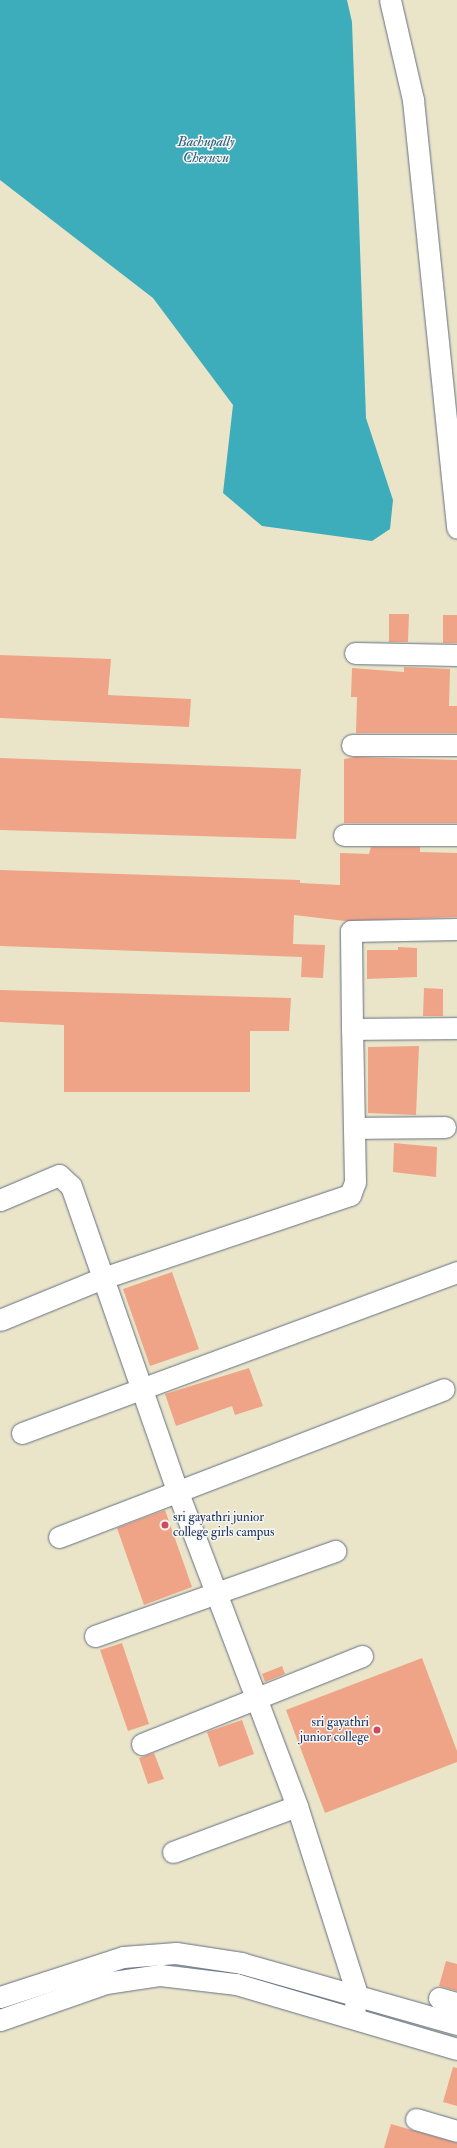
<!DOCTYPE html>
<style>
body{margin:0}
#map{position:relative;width:457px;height:2148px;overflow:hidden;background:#eae5c9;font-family:"IM FELL Double Pica",serif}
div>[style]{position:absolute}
.water>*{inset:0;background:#3dacbb}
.building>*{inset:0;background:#efa487}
.roads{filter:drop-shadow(0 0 1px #636f83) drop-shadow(0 0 1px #636f83)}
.minor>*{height:21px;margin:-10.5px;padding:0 10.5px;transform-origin:10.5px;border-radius:10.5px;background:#fff}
.dots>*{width:11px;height:11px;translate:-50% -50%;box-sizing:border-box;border:2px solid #f6f6f2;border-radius:50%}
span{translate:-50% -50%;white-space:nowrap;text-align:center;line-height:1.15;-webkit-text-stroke:3px #f6f6f2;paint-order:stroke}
.poi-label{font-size:13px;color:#1b2f5e}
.left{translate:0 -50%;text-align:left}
.right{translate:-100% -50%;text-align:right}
.water-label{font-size:14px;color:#275b7f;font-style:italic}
</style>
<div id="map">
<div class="water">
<i style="clip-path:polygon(0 0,347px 0,352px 22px,366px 418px,393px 500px,390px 529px,372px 541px,262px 526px,223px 493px,233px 405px,153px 298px,0 180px)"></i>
</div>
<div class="building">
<i style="clip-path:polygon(389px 614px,409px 614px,408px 642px,389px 642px)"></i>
<i style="clip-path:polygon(443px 615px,457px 615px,457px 643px,443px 643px)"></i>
<i style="clip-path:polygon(0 655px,111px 659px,108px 695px,191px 699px,189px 727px,0 718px)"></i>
<i style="clip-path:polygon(404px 667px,450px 669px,449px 706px,457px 706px,457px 733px,356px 733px,357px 697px,351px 697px,352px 668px,404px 672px)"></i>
<i style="clip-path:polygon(355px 757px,457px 760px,457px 823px,344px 823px,344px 759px)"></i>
<i style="clip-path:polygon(0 758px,301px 769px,296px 839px,0 830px)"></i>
<i style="clip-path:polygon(371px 847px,420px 847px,420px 852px,457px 853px,457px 917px,345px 921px,294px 915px,293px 944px,325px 945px,323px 978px,301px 977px,302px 957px,0 946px,0 870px,300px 880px,300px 883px,340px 885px,340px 853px,369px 854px)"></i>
<i style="clip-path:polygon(398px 947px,417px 948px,417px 977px,367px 979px,367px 950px,398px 950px)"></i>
<i style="clip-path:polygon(424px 988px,443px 989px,443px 1016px,423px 1016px)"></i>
<i style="clip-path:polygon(0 990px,291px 998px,289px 1031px,250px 1031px,250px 1092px,64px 1092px,64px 1025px,0 1022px)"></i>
<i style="clip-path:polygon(419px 1046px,416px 1115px,368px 1113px,368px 1047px)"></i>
<i style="clip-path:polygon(394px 1143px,437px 1147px,436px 1177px,393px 1172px)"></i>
<i style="clip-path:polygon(172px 1272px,199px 1349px,150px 1366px,123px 1289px)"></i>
<i style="clip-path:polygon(249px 1368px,263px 1406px,235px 1415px,232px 1406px,176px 1426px,165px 1394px)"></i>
<i style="clip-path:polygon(165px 1510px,192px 1587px,144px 1605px,117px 1528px)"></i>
<i style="clip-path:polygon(122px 1643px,149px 1724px,128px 1731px,100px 1650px)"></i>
<i style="clip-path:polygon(422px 1658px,457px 1751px,457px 1762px,325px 1813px,286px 1710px)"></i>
<i style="clip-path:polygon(282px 1666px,285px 1674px,265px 1682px,262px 1674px)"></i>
<i style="clip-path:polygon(242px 1720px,254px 1754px,219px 1767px,207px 1732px)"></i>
<i style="clip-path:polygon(154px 1753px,164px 1779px,148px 1784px,139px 1758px)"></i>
<i style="clip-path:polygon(446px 1961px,457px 1964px,457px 1991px,439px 1986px)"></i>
<i style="clip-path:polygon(453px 2067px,457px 2068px,457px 2106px,443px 2102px)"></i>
<i style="clip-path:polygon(391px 2124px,457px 2143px,457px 2148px,384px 2148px)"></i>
</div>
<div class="roads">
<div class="minor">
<i style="left:390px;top:0;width:103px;rotate:77deg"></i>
<i style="left:413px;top:100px;width:430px;rotate:84.1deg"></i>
<i style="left:355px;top:653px;width:102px;rotate:1.1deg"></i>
<i style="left:352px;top:745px;width:105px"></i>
<i style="left:344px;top:835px;width:113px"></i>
<i style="left:352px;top:1029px;width:98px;rotate:-90.6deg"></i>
<i style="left:351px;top:931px;width:106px;rotate:-1.1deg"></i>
<i style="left:354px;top:1128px;width:91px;rotate:-0.6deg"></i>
<i style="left:0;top:1200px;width:64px;rotate:-23deg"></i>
<i style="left:59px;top:1175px;width:16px;rotate:43deg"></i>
<i style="left:71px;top:1186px;width:322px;rotate:70.8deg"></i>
<i style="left:177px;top:1490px;width:338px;rotate:69.2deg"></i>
<i style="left:297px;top:1806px;width:197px;rotate:72.3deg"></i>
<i style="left:357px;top:1994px;width:24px;rotate:99deg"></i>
<i style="left:0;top:1320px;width:111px;rotate:-22.2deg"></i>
<i style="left:103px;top:1278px;width:261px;rotate:-18.6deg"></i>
<i style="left:350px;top:1195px;width:14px;rotate:-69deg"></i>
<i style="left:355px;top:1182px;width:153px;rotate:-91.1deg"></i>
<i style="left:352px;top:1029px;width:105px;rotate:-0.5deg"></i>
<i style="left:22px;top:1433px;width:464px;rotate:-20.3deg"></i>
<i style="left:59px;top:1537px;width:412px;rotate:-21deg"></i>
<i style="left:95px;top:1636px;width:255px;rotate:-19.5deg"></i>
<i style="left:142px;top:1744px;width:237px;rotate:-21.8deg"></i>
<i style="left:173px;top:1852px;width:132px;rotate:-20.4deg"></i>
<i style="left:0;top:1997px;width:129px;rotate:-18deg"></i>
<i style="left:123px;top:1957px;width:53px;rotate:-4.3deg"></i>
<i style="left:176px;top:1953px;width:66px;rotate:8.7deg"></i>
<i style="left:241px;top:1963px;width:224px;rotate:15.8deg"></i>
<i style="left:439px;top:1998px;width:19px;rotate:16deg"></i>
<i style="left:0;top:2020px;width:112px;rotate:-19.2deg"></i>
<i style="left:106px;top:1983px;width:55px;rotate:-8.4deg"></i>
<i style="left:160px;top:1975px;width:77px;rotate:6.8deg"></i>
<i style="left:236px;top:1984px;width:230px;rotate:16.4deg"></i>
<i style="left:416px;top:2119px;width:43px;rotate:16.3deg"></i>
</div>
</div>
<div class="dots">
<i style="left:165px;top:1525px;background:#d1495b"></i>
<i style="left:377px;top:1730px;background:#d1495b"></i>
</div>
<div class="poi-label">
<span class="left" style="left:173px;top:1525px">sri gayathri junior<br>college girls campus</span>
<span class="right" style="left:369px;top:1730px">sri gayathri<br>junior college</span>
</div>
<div class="water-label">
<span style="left:206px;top:150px">Bachupally<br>Cheruvu</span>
</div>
</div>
